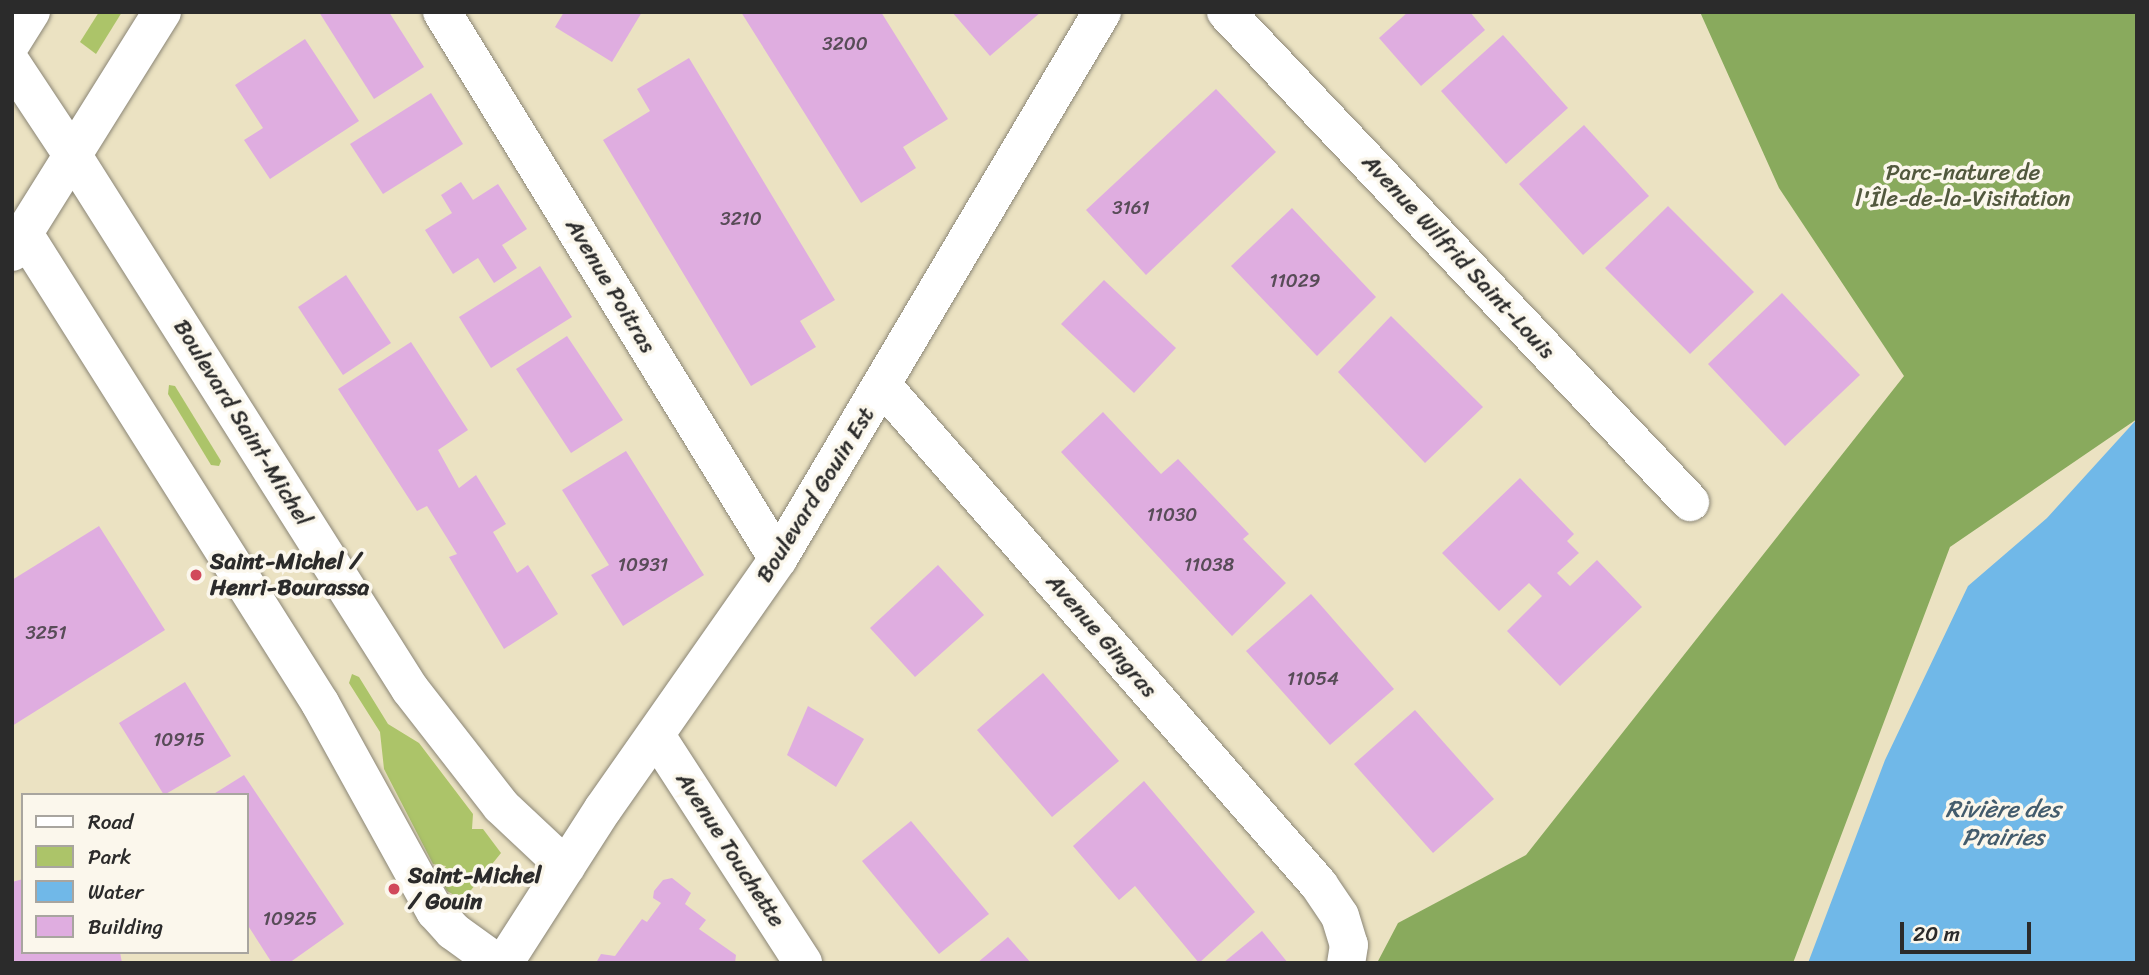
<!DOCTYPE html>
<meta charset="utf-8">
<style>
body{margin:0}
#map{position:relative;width:2149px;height:975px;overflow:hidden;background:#ebe2c2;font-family:Sriracha,sans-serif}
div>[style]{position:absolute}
.green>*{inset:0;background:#acc469}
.forest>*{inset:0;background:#89aa5d}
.water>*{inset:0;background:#70b8e8}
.building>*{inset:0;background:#dfade0}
.roads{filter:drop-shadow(0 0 2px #8b8676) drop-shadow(0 0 2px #8b8676)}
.minor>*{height:38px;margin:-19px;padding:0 19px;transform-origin:19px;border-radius:19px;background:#fff}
.major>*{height:38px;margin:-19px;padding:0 19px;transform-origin:19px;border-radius:19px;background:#fff}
.dots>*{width:19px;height:19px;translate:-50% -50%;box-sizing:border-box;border:4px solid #fbf7ec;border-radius:50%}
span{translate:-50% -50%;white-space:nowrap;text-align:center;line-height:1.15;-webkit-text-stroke:7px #fbf7ec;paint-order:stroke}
.number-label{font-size:19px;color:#584c58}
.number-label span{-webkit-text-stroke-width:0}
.park-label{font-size:23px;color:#52593e}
.street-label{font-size:23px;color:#2b2b2b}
.poi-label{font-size:23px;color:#2b2b2b;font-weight:700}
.left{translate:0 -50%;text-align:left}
.water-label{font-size:24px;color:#435c6d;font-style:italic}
.frame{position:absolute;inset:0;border:14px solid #2b2b2b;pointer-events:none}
.legend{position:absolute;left:21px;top:793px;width:228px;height:161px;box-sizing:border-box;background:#fbf7ec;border:2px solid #a8a59f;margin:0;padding:9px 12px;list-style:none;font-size:21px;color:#2b2b2b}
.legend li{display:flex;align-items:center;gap:14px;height:35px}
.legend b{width:35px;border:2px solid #a8a59f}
.scale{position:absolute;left:1900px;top:922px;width:131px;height:32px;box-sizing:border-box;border:4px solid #2b2b2b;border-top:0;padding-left:9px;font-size:21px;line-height:24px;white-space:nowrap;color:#2b2b2b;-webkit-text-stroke:5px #fbf7ec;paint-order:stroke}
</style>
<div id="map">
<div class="green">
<i style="clip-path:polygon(99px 12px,122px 12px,96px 54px,80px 42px)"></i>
<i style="clip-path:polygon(169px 385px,175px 386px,221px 461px,219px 466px,211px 465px,168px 394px)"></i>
<i style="clip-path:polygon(352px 674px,359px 677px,388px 724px,419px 743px,473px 814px,472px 829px,483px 829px,501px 853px,463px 900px,447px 891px,439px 876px,446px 866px,433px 864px,384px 769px,380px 732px,349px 683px)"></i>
</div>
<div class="forest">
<i style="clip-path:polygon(1700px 12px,2137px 12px,2137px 419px,1950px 547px,1793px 963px,1377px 963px,1398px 923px,1526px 855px,1904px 376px,1779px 188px)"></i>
</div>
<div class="water">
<i style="clip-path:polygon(2137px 419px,2137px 963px,1808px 963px,1885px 760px,1968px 586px,2047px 518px)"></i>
</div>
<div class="building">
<i style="clip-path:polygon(319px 12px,389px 12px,424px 67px,374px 99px)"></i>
<i style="clip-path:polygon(564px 12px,642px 12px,612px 62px,555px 27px)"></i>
<i style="clip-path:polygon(741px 12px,881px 12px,948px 119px,903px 147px,916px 168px,861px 203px)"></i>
<i style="clip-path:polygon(952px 12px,1041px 12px,990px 56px)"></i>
<i style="clip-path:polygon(1408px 12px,1470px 12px,1485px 30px,1421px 86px,1379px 38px)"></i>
<i style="clip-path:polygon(1503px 35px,1568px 108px,1506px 164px,1441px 91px)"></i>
<i style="clip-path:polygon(305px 39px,359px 121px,270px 179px,244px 140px,263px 128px,235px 85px)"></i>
<i style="clip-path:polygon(689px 58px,835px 300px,800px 321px,816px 347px,751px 386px,603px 140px,650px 111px,637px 89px)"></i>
<i style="clip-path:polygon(1216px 89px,1276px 152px,1146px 275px,1086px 210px)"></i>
<i style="clip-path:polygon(431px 93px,463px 144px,383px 194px,350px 144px)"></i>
<i style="clip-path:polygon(1584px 125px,1649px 196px,1583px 255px,1519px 184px)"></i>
<i style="clip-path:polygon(461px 182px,473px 200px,498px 184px,527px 229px,502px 245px,517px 268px,494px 283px,478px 258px,453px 274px,425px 230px,452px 213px,441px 195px)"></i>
<i style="clip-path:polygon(1668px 206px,1754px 292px,1690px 354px,1605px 268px)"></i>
<i style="clip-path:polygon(1292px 208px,1376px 297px,1317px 356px,1231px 266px)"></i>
<i style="clip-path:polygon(540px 266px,572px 317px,491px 368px,459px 317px)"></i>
<i style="clip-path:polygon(346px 275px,391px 343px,343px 375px,298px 307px)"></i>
<i style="clip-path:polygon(1104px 280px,1176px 348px,1134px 393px,1061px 324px)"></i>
<i style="clip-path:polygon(1782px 293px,1860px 375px,1785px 446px,1708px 364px)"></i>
<i style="clip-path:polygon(1391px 316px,1483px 407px,1425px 463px,1338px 372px)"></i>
<i style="clip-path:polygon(567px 336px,623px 420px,571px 453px,516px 369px)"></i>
<i style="clip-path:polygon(411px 342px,468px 430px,438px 450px,459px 488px,476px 475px,506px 524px,493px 532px,517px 573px,528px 565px,558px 614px,504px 649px,449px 557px,457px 554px,427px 506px,417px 511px,338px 389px)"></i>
<i style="clip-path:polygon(1103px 412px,1161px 474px,1178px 459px,1249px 534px,1243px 539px,1286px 583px,1232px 636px,1061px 452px)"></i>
<i style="clip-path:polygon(626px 451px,704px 575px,623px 626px,591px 575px,609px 565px,562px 490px)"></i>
<i style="clip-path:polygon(1520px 478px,1574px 534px,1567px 541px,1579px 553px,1557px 573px,1570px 586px,1597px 560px,1642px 607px,1560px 686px,1507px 631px,1542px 596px,1529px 583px,1499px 611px,1442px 553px)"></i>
<i style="clip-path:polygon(99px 526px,165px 630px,12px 726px,12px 580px)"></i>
<i style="clip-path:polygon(938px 565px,984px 615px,915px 677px,870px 628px)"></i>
<i style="clip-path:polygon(1311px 594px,1394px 689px,1330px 745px,1246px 651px)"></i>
<i style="clip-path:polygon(1043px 673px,1119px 761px,1052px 817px,977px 730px)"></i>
<i style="clip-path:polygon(185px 682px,231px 756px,164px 795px,119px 723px)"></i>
<i style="clip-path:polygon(808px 706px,864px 739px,836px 787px,787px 755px)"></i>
<i style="clip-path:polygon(1415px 710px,1494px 799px,1433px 853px,1354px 764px)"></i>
<i style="clip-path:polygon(244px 775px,344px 924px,289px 963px,272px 963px,247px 924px,247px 795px,212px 795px)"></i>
<i style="clip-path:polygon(1144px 781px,1255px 912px,1199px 963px,1135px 886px,1119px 900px,1073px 846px)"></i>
<i style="clip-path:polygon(911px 821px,989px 914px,939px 954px,862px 861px)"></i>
<i style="clip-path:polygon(672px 878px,691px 893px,685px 904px,706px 920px,699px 929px,736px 955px,735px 963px,596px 963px,601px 954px,615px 956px,642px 919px,647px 922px,661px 903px,653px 898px,654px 891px,663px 880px)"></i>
<i style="clip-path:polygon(23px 879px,23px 952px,120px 952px,122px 963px,12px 963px,12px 882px)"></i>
<i style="clip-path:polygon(1262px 931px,1288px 963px,1223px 963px)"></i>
<i style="clip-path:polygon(1008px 937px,1031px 963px,977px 963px)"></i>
</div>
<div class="roads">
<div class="minor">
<i style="left:442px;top:12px;width:642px;rotate:58.44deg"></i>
<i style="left:1226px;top:12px;width:675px;rotate:46.56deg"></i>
<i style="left:73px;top:156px;width:631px;rotate:57.7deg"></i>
<i style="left:410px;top:689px;width:148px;rotate:52.1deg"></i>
<i style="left:501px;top:806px;width:89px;rotate:43.2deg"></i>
<i style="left:24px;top:234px;width:555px;rotate:57.74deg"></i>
<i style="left:320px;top:703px;width:238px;rotate:61.1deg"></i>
<i style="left:435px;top:911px;width:27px;rotate:48deg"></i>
<i style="left:453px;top:931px;width:54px;rotate:36deg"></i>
<i style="left:883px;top:386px;width:663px;rotate:48.85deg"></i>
<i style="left:1319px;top:885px;width:37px;rotate:56deg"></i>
<i style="left:1340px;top:916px;width:30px;rotate:73deg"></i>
<i style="left:1349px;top:945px;width:18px;rotate:99deg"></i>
<i style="left:657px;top:737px;width:269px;rotate:57.1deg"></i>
<i style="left:504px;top:963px;width:183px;rotate:-57.3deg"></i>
<i style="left:603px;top:809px;width:305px;rotate:-55deg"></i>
<i style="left:778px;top:559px;width:636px;rotate:-59.36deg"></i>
</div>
<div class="major">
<i style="left:12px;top:42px;width:36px;rotate:-58deg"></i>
<i style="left:12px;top:64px;width:110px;rotate:56.5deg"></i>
<i style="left:12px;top:252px;width:283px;rotate:-58deg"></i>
</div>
</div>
<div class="dots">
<i style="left:196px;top:575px;background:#d1495b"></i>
<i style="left:394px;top:889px;background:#d1495b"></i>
</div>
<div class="number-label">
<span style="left:845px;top:44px">3200</span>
<span style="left:1131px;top:208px">3161</span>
<span style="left:741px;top:219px">3210</span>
<span style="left:1295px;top:281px">11029</span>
<span style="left:1172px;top:515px">11030</span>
<span style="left:643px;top:565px">10931</span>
<span style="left:1209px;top:565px">11038</span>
<span style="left:46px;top:633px">3251</span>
<span style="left:1313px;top:679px">11054</span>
<span style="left:179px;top:740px">10915</span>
<span style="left:290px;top:919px">10925</span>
</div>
<div class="park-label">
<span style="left:1963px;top:186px">Parc-nature de<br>l'Île-de-la-Visitation</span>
</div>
<div class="street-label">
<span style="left:1458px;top:257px;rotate:47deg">Avenue Wilfrid Saint-Louis</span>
<span style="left:610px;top:286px;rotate:59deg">Avenue Poitras</span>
<span style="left:242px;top:423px;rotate:58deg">Boulevard Saint-Michel</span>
<span style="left:816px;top:495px;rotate:-58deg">Boulevard Gouin Est</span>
<span style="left:1101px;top:636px;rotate:49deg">Avenue Gingras</span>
<span style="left:730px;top:850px;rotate:57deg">Avenue Touchette</span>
</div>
<div class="poi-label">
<span class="left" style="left:210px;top:575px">Saint-Michel /<br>Henri-Bourassa</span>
<span class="left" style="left:408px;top:889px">Saint-Michel<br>/ Gouin</span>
</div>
<div class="water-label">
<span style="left:2003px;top:824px">Rivière des<br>Prairies</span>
</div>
<div class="frame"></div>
<ul class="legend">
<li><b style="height:9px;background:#fff"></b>Road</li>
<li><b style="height:19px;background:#acc469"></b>Park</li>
<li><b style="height:19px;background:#70b8e8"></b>Water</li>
<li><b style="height:19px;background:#dfade0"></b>Building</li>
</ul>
<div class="scale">20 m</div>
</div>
